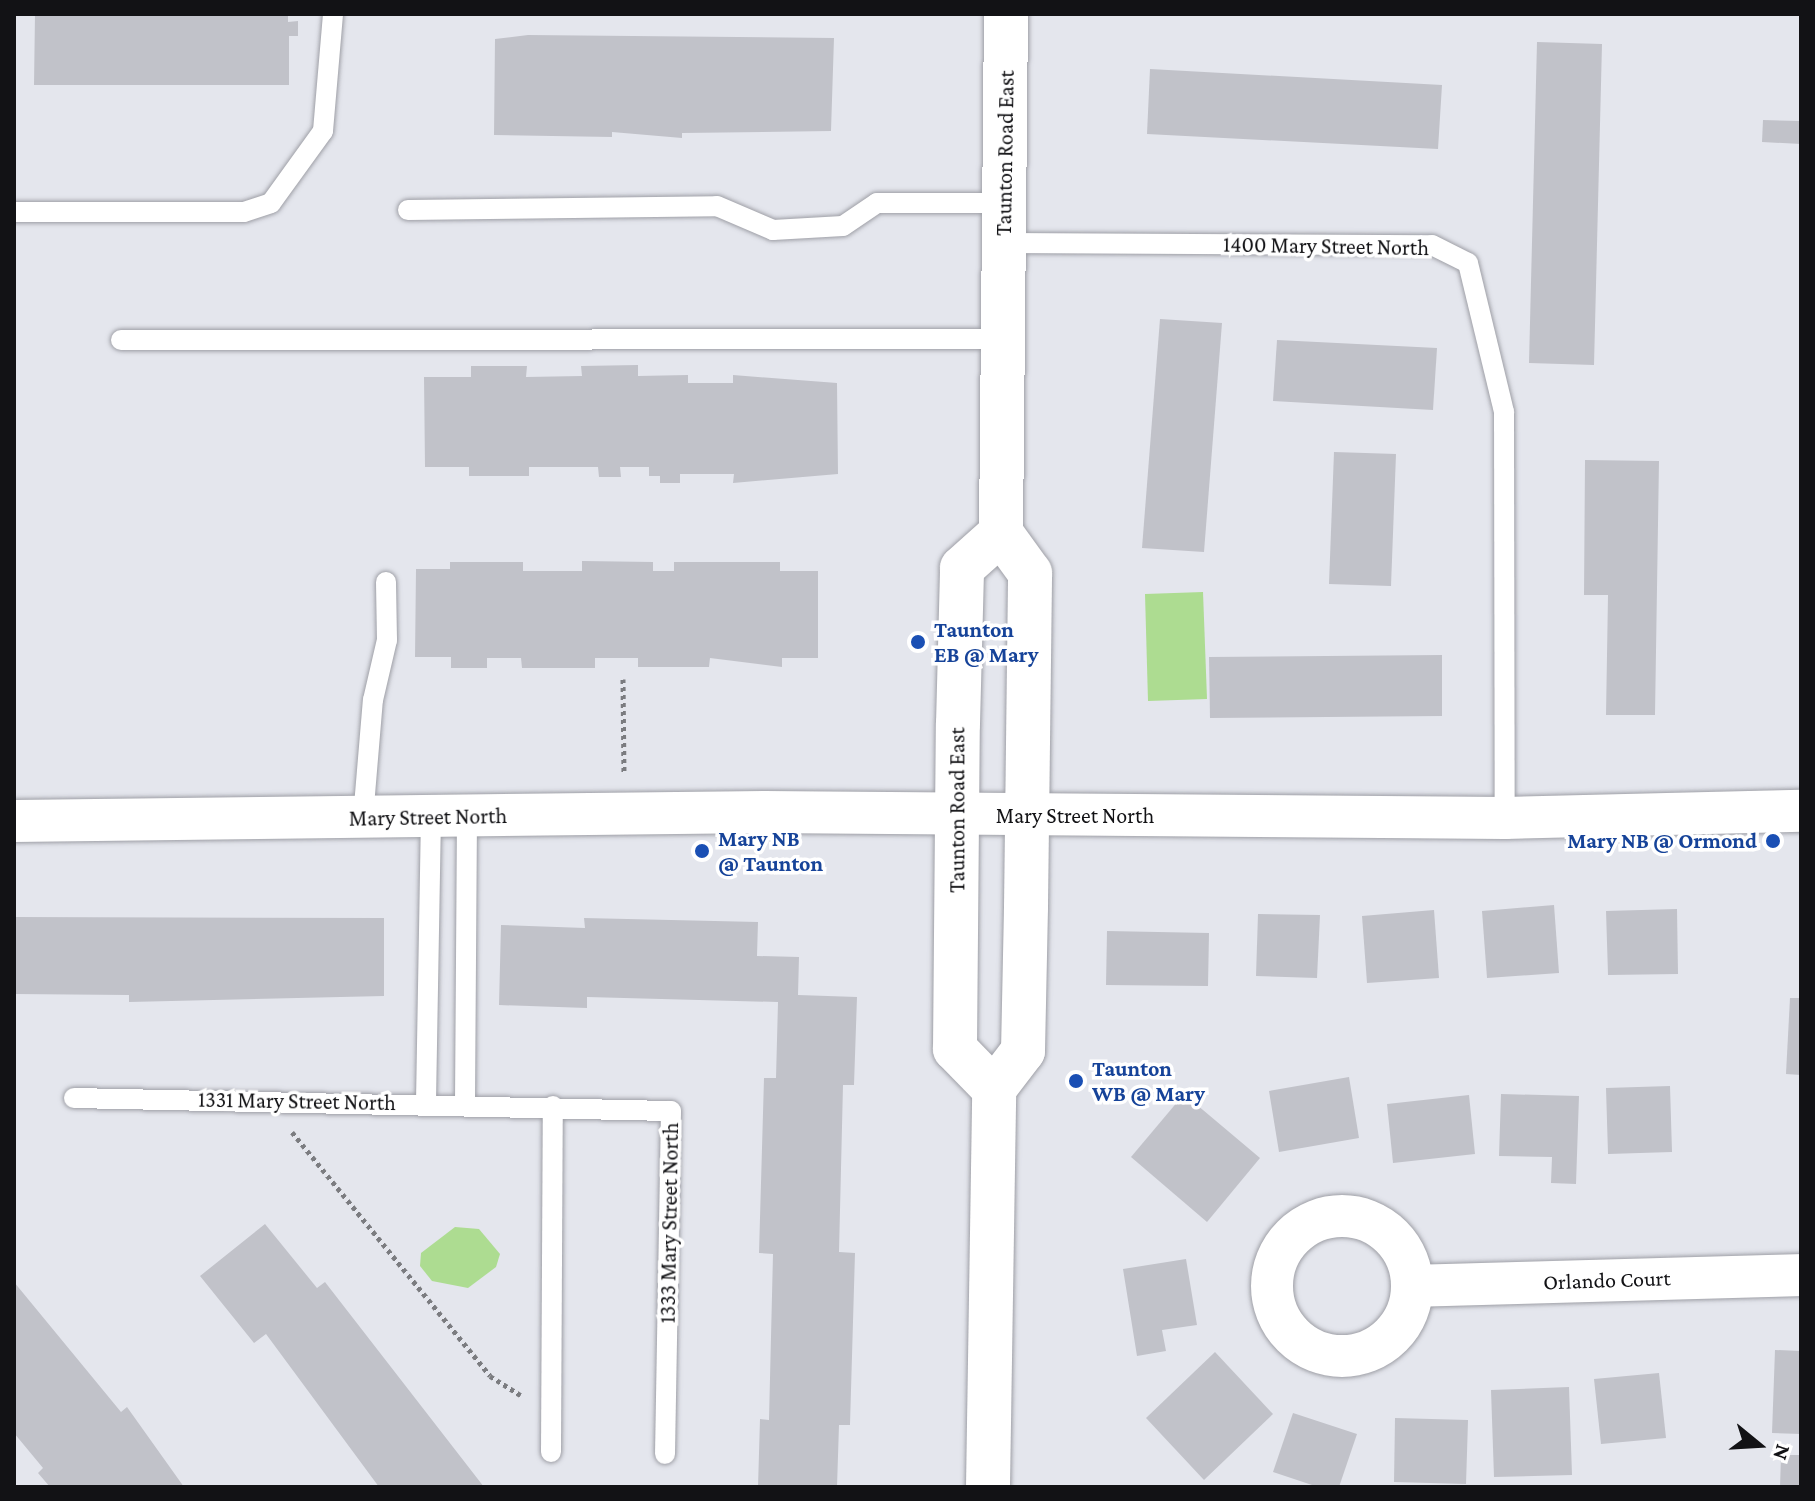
<!DOCTYPE html>
<style>
body{margin:0}
#map{position:relative;width:1815px;height:1501px;overflow:hidden;background:#e4e6ed;font-family:"Crimson Pro",serif}
div>[style]{position:absolute}
.green>*{inset:0;background:#addc91}
.building>*{inset:0;background:#c1c2c9}
.path>*{height:5px;margin-top:-2.5px;transform-origin:0;background:repeating-linear-gradient(90deg,#7b7c80 0 4px,transparent 0 8px)}
.roads{filter:drop-shadow(0 0 2px #9e9fa6) drop-shadow(0 0 2px #9e9fa6)}
.service>*{height:20px;margin:-10px;padding:0 10px;transform-origin:10px;border-radius:10px;background:#fff}
.minor>*{height:42px;margin:-21px;padding:0 21px;transform-origin:21px;border-radius:21px;background:#fff}
.minor>.ring{margin:-21px;padding:0;box-sizing:content-box;background:none;border:42px solid #fff;border-radius:50%}
.secondary>*{height:44px;margin:-22px;padding:0 22px;transform-origin:22px;border-radius:22px;background:#fff}
.dots>*{width:22px;height:22px;translate:-50% -50%;box-sizing:border-box;border:4px solid #fff;border-radius:50%}
span{translate:-50% -50%;white-space:nowrap;text-align:center;line-height:1.15;-webkit-text-stroke:7px #fff;paint-order:stroke}
.street-label{font-size:22px;color:#121215}
.transit-label{font-size:22px;color:#164399;font-weight:700}
.left{translate:0 -50%;text-align:left}
.right{translate:-100% -50%;text-align:right}
.frame{position:absolute;inset:0;border:16px solid #121215;pointer-events:none}
.north{position:absolute;left:1719px;top:1405px;width:80px;height:80px;-webkit-text-stroke:6px #fff;paint-order:stroke;rotate:108deg;font-size:22px;font-weight:700;line-height:32px;text-align:center;color:#121215}
.north::after{content:'';display:block;margin:auto;width:28px;height:36px;background:#121215;clip-path:polygon(50% 0,100% 100%,50% 72%,0 100%)}
</style>
<div id="map">
<div class="green">
<i style="clip-path:polygon(1203px 592px,1207px 699px,1148px 701px,1145px 594px)"></i>
<i style="clip-path:polygon(455px 1227px,479px 1229px,500px 1254px,496px 1267px,468px 1288px,432px 1281px,420px 1266px,421px 1253px)"></i>
</div>
<div class="building">
<i style="clip-path:polygon(35px 14px,288px 14px,288px 22px,298px 21px,298px 36px,289px 36px,289px 85px,34px 85px)"></i>
<i style="clip-path:polygon(528px 35px,834px 38px,831px 131px,682px 133px,682px 138px,612px 132px,612px 137px,494px 135px,495px 39px)"></i>
<i style="clip-path:polygon(1537px 42px,1602px 44px,1594px 365px,1529px 363px)"></i>
<i style="clip-path:polygon(1150px 69px,1442px 85px,1438px 149px,1147px 134px)"></i>
<i style="clip-path:polygon(1763px 120px,1801px 121px,1801px 144px,1762px 142px)"></i>
<i style="clip-path:polygon(1160px 319px,1222px 323px,1204px 552px,1142px 548px)"></i>
<i style="clip-path:polygon(1277px 340px,1437px 348px,1433px 410px,1273px 401px)"></i>
<i style="clip-path:polygon(638px 365px,638px 376px,688px 375px,688px 383px,733px 383px,733px 375px,837px 383px,838px 474px,733px 483px,734px 474px,680px 474px,680px 483px,660px 483px,660px 476px,649px 476px,649px 467px,620px 467px,621px 477px,599px 477px,598px 467px,529px 467px,529px 476px,469px 476px,469px 467px,425px 467px,424px 377px,471px 377px,471px 366px,527px 366px,526px 377px,582px 376px,581px 366px)"></i>
<i style="clip-path:polygon(1334px 452px,1396px 454px,1391px 586px,1329px 584px)"></i>
<i style="clip-path:polygon(1585px 460px,1659px 461px,1655px 715px,1606px 715px,1608px 595px,1584px 595px)"></i>
<i style="clip-path:polygon(582px 561px,653px 562px,653px 571px,674px 571px,674px 562px,780px 562px,780px 571px,818px 571px,818px 658px,782px 658px,782px 667px,710px 658px,709px 667px,638px 667px,638px 658px,595px 658px,595px 668px,522px 668px,521px 658px,487px 658px,487px 668px,451px 668px,451px 657px,415px 657px,416px 569px,450px 569px,450px 562px,523px 562px,523px 571px,582px 571px)"></i>
<i style="clip-path:polygon(1442px 655px,1442px 716px,1210px 718px,1209px 657px)"></i>
<i style="clip-path:polygon(1554px 905px,1559px 973px,1487px 978px,1482px 911px)"></i>
<i style="clip-path:polygon(1677px 909px,1678px 974px,1608px 975px,1606px 911px)"></i>
<i style="clip-path:polygon(1434px 910px,1439px 978px,1367px 983px,1362px 916px)"></i>
<i style="clip-path:polygon(1258px 914px,1320px 915px,1317px 978px,1256px 976px)"></i>
<i style="clip-path:polygon(14px 917px,384px 918px,384px 996px,129px 1002px,129px 995px,14px 994px)"></i>
<i style="clip-path:polygon(584px 918px,758px 922px,757px 956px,799px 957px,798px 995px,857px 997px,854px 1085px,843px 1085px,839px 1252px,855px 1253px,850px 1425px,839px 1425px,837px 1487px,758px 1487px,760px 1419px,769px 1420px,773px 1254px,759px 1253px,764px 1078px,776px 1078px,778px 1002px,587px 997px,587px 1008px,499px 1005px,501px 925px,585px 928px)"></i>
<i style="clip-path:polygon(1107px 931px,1209px 933px,1208px 986px,1106px 985px)"></i>
<i style="clip-path:polygon(1790px 998px,1801px 998px,1801px 1075px,1786px 1074px)"></i>
<i style="clip-path:polygon(1349px 1077px,1359px 1138px,1279px 1152px,1269px 1091px)"></i>
<i style="clip-path:polygon(1670px 1086px,1672px 1152px,1608px 1154px,1606px 1088px)"></i>
<i style="clip-path:polygon(1184px 1094px,1260px 1158px,1207px 1222px,1131px 1157px)"></i>
<i style="clip-path:polygon(1501px 1094px,1579px 1096px,1576px 1184px,1551px 1183px,1552px 1157px,1499px 1156px)"></i>
<i style="clip-path:polygon(1469px 1095px,1475px 1154px,1393px 1163px,1387px 1104px)"></i>
<i style="clip-path:polygon(265px 1224px,317px 1288px,325px 1282px,484px 1487px,379px 1487px,266px 1334px,254px 1343px,200px 1276px)"></i>
<i style="clip-path:polygon(1186px 1259px,1197px 1325px,1162px 1330px,1166px 1351px,1137px 1356px,1123px 1269px)"></i>
<i style="clip-path:polygon(14px 1282px,121px 1412px,127px 1407px,184px 1487px,50px 1487px,38px 1473px,43px 1468px,14px 1433px)"></i>
<i style="clip-path:polygon(1775px 1350px,1801px 1351px,1801px 1434px,1772px 1433px)"></i>
<i style="clip-path:polygon(1215px 1352px,1273px 1414px,1204px 1480px,1146px 1418px)"></i>
<i style="clip-path:polygon(1659px 1373px,1666px 1438px,1601px 1444px,1594px 1379px)"></i>
<i style="clip-path:polygon(1569px 1387px,1572px 1475px,1494px 1477px,1491px 1390px)"></i>
<i style="clip-path:polygon(1293px 1413px,1357px 1434px,1339px 1487px,1318px 1487px,1273px 1472px)"></i>
<i style="clip-path:polygon(1395px 1418px,1468px 1420px,1466px 1484px,1394px 1482px)"></i>
<i style="clip-path:polygon(1781px 1455px,1801px 1455px,1801px 1487px,1780px 1487px)"></i>
</div>
<div class="path">
<i style="left:623px;top:679px;width:95px;rotate:89.4deg"></i>
<i style="left:292px;top:1132px;width:314px;rotate:50.9deg"></i>
<i style="left:490px;top:1376px;width:36px;rotate:32deg"></i>
</div>
<div class="roads">
<div class="service">
<i style="left:408px;top:210px;width:309px;rotate:-0.7deg"></i>
<i style="left:717px;top:206px;width:61px;rotate:23.2deg"></i>
<i style="left:773px;top:230px;width:70px;rotate:-3.3deg"></i>
<i style="left:843px;top:226px;width:41px;rotate:-34.1deg"></i>
<i style="left:877px;top:203px;width:128px"></i>
<i style="left:14px;top:212px;width:230px"></i>
<i style="left:244px;top:212px;width:28px;rotate:-18deg"></i>
<i style="left:271px;top:203px;width:89px;rotate:-54.2deg"></i>
<i style="left:323px;top:131px;width:117px;rotate:-85.1deg"></i>
<i style="left:1004px;top:243px;width:428px;rotate:0.3deg"></i>
<i style="left:1432px;top:245px;width:40px;rotate:26.6deg"></i>
<i style="left:1468px;top:263px;width:153px;rotate:76.4deg"></i>
<i style="left:1504px;top:412px;width:406px;rotate:89.9deg"></i>
<i style="left:121px;top:340px;width:882px;rotate:-0.06deg"></i>
<i style="left:363px;top:818px;width:118px;rotate:-85.2deg"></i>
<i style="left:373px;top:700px;width:62px;rotate:-76.9deg"></i>
<i style="left:387px;top:640px;width:58px;rotate:-91deg"></i>
<i style="left:74px;top:1098px;width:597px;rotate:1.25deg"></i>
<i style="left:671px;top:1111px;width:343px;rotate:91deg"></i>
<i style="left:426px;top:1102px;width:286px;rotate:-89deg"></i>
<i style="left:465px;top:1102px;width:286px;rotate:-89.6deg"></i>
<i style="left:551px;top:1452px;width:346px;rotate:-89.7deg"></i>
</div>
<div class="minor">
<i style="left:14px;top:821px;width:750px;rotate:-0.69deg"></i>
<i style="left:764px;top:812px;width:741px;rotate:0.46deg"></i>
<i style="left:1505px;top:818px;width:296px;rotate:-1.4deg"></i>
<i class="ring" style="left:1272px;top:1216px;width:98px;height:98px"></i>
<i style="left:1413px;top:1286px;width:388px;rotate:-1.6deg"></i>
</div>
<div class="secondary">
<i style="left:994px;top:1089px;width:56px;rotate:-134.3deg"></i>
<i style="left:955px;top:1049px;width:325px;rotate:-89.5deg"></i>
<i style="left:958px;top:724px;width:156px;rotate:-88.5deg"></i>
<i style="left:962px;top:568px;width:52px;rotate:-41.9deg"></i>
<i style="left:988px;top:1487px;width:398px;rotate:-89.1deg"></i>
<i style="left:994px;top:1089px;width:48px;rotate:-52.7deg"></i>
<i style="left:1023px;top:1051px;width:144px;rotate:-88.8deg"></i>
<i style="left:1026px;top:907px;width:334px;rotate:-89.3deg"></i>
<i style="left:1030px;top:573px;width:49px;rotate:-125.9deg"></i>
<i style="left:1001px;top:533px;width:519px;rotate:-89.45deg"></i>
</div>
</div>
<div class="dots">
<i style="left:918px;top:642px;background:#1a4fb4"></i>
<i style="left:1773px;top:841px;background:#1a4fb4"></i>
<i style="left:702px;top:851px;background:#1a4fb4"></i>
<i style="left:1076px;top:1081px;background:#1a4fb4"></i>
</div>
<div class="street-label">
<span style="left:1005px;top:153px;rotate:-89deg">Taunton Road East</span>
<span style="left:1326px;top:246px;rotate:1deg">1400 Mary Street North</span>
<span style="left:957px;top:810px;rotate:-90deg">Taunton Road East</span>
<span style="left:1075px;top:816px">Mary Street North</span>
<span style="left:428px;top:817px;rotate:-1deg">Mary Street North</span>
<span style="left:297px;top:1101px;rotate:1deg">1331 Mary Street North</span>
<span style="left:669px;top:1223px;rotate:-89deg">1333 Mary Street North</span>
<span style="left:1607px;top:1280px;rotate:-2deg">Orlando Court</span>
</div>
<div class="transit-label">
<span class="left" style="left:934px;top:642px">Taunton<br>EB @ Mary</span>
<span class="left" style="left:718px;top:851px">Mary NB<br>@ Taunton</span>
<span class="right" style="left:1757px;top:841px">Mary NB @ Ormond</span>
<span class="left" style="left:1092px;top:1081px">Taunton<br>WB @ Mary</span>
</div>
<div class="frame"></div>
<div class="north">N</div>
</div>
